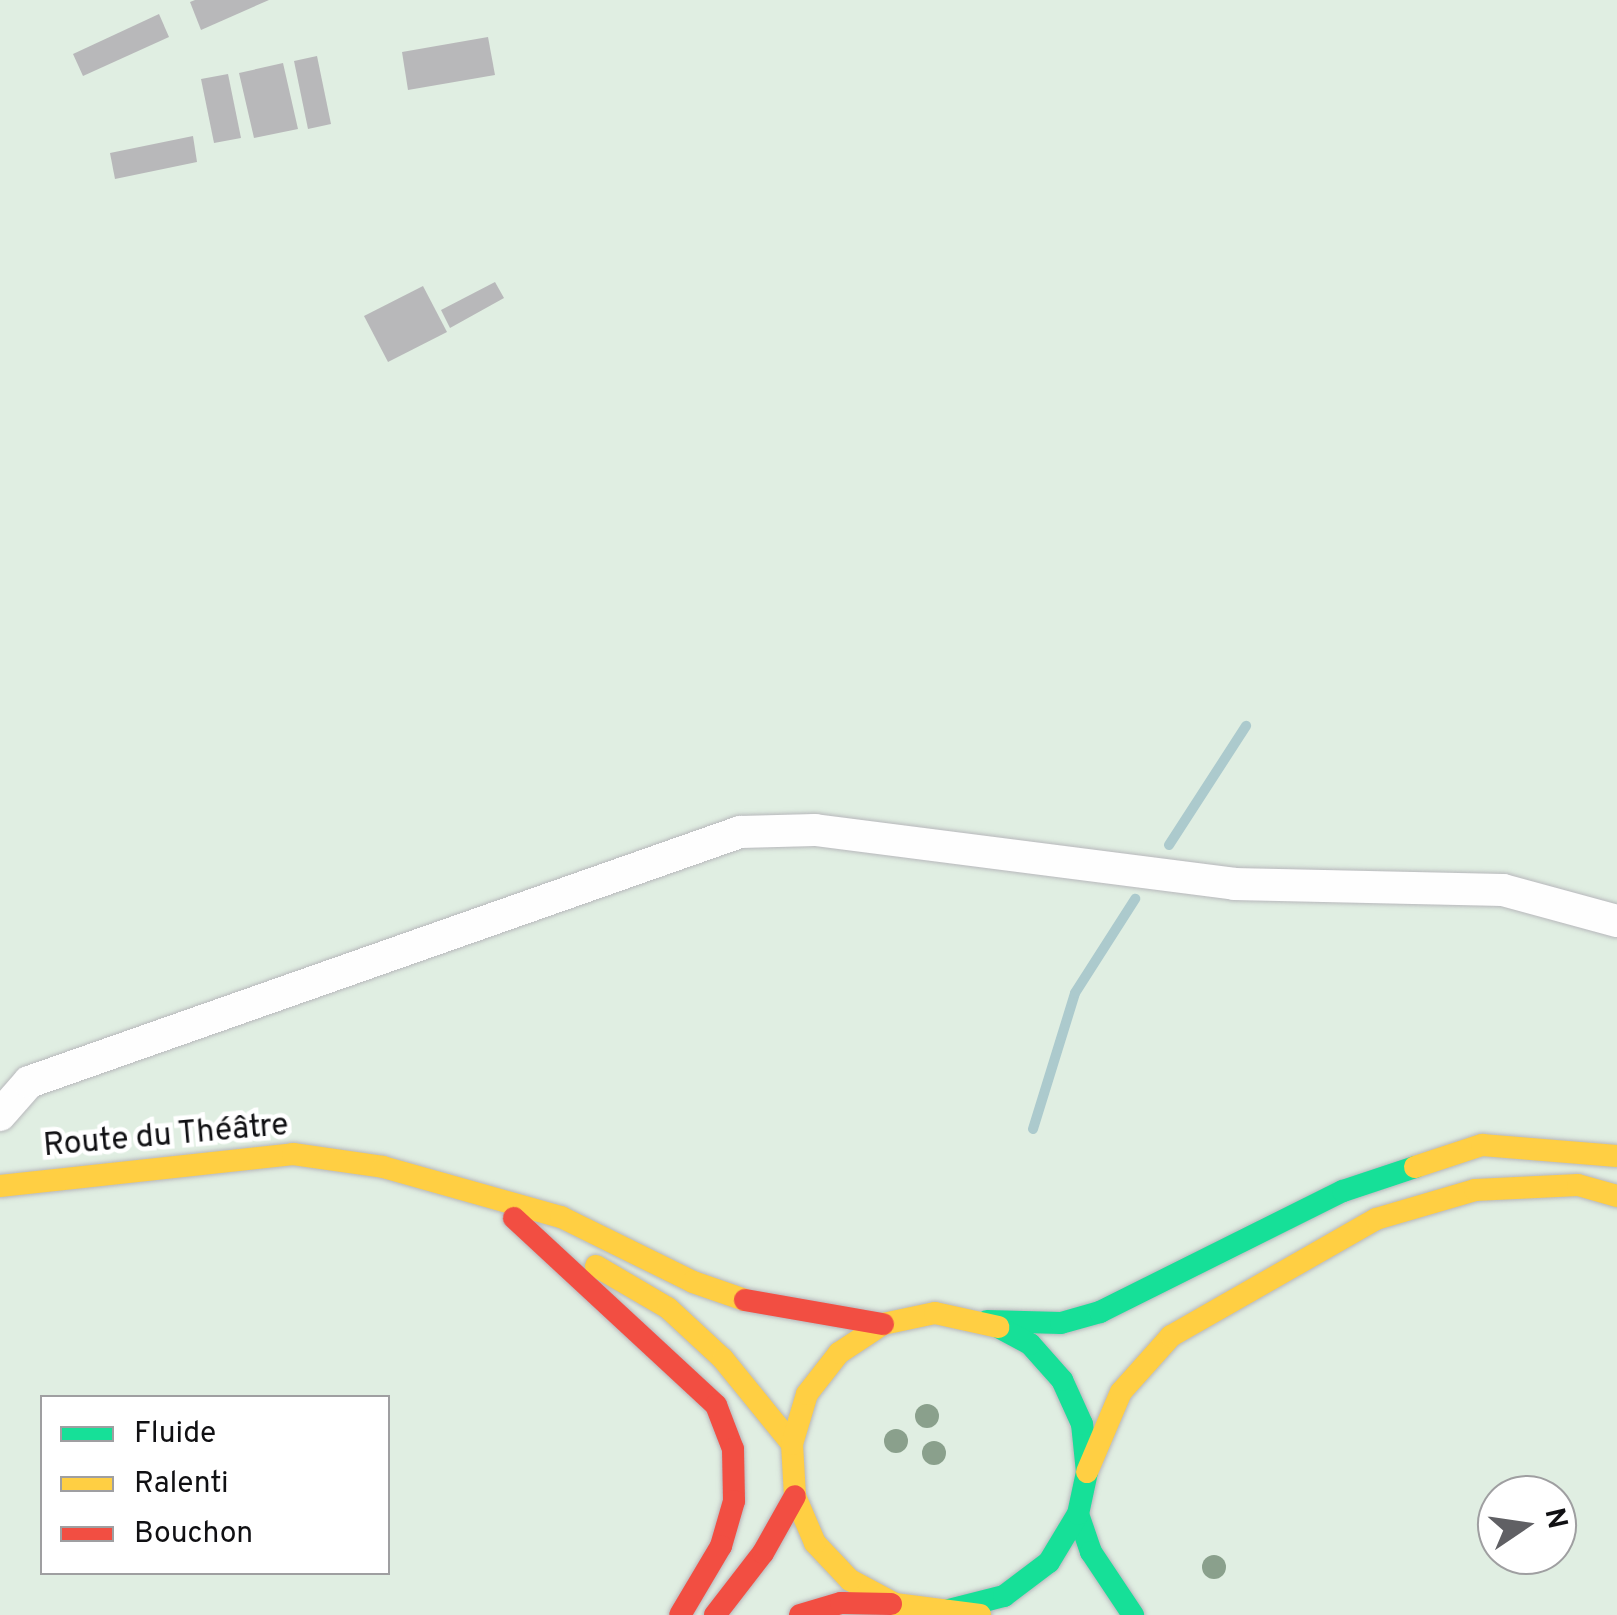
<!DOCTYPE html>
<meta charset="utf-8">
<style>
body{margin:0}
#map{position:relative;width:1617px;height:1615px;overflow:hidden;background:#f5f6fb;font-family:Overpass,sans-serif}
div>[style]{position:absolute}
.green>*{inset:0;background:#e0eee2}
.stream>*{height:10px;margin:-5px;padding:0 5px;transform-origin:5px;border-radius:5px;background:#accacd}
.building>*{inset:0;background:#b8b8ba}
.roads{filter:drop-shadow(0 0 2px #b7b7bb) drop-shadow(0 0 2px #b7b7bb)}
.street>*{height:32px;margin:-16px;padding:0 16px;transform-origin:16px;border-radius:16px;background:#fefefe}
.fast>*{height:22px;margin:-11px;padding:0 11px;transform-origin:11px;border-radius:11px;background:#16e098}
.slow>*{height:22px;margin:-11px;padding:0 11px;transform-origin:11px;border-radius:11px;background:#ffcf43}
.jam>*{height:22px;margin:-11px;padding:0 11px;transform-origin:11px;border-radius:11px;background:#f24e42}
.trees>*{width:24px;height:24px;margin:-12px;border-radius:50%;background:#8aa08c}
span{translate:-50% -50%;white-space:nowrap;text-align:center;line-height:1.15;-webkit-text-stroke:9px #fff;paint-order:stroke}
.street-label{font-size:32px;color:#101013}
.legend{position:absolute;left:40px;top:1395px;width:350px;height:180px;box-sizing:border-box;background:#fff;border:2px solid #9f9fa1;margin:0;padding:12px 18px;list-style:none;font-size:30px;color:#101013}
.legend li{display:flex;align-items:center;gap:20px;height:50px}
.legend b{width:50px;border:2px solid #9f9fa1}
.north{position:absolute;left:1477px;top:1475px;width:100px;height:100px;box-sizing:border-box;background:#fff;border:2px solid #9f9fa1;border-radius:50%;rotate:77deg;font-size:28px;font-weight:700;line-height:40px;text-align:center;color:#101013}
.north::after{content:'';display:block;margin:auto;width:35px;height:45px;background:#606064;clip-path:polygon(50% 0,100% 100%,50% 72%,0 100%)}
</style>
<div id="map">
<div class="green">
<i style="clip-path:polygon(evenodd,0 0,1617px 0,1617px 1615px,0 1615px,0 0,42px 1398px,388px 1398px,388px 1572px,42px 1572px,42px 1398px,0 0,1497px 1495px,1557px 1495px,1557px 1555px,1497px 1555px,1497px 1495px)"></i>
</div>
<div class="stream">
<i style="left:1169px;top:845px;width:142px;rotate:-57.1deg"></i>
<i style="left:1033px;top:1129px;width:142px;rotate:-72.8deg"></i>
<i style="left:1075px;top:993px;width:112px;rotate:-57.4deg"></i>
</div>
<div class="building">
<i style="clip-path:polygon(195px 0,269px 0,201px 30px,190px 2px)"></i>
<i style="clip-path:polygon(159px 14px,169px 37px,83px 76px,73px 54px)"></i>
<i style="clip-path:polygon(488px 37px,495px 75px,408px 90px,402px 52px)"></i>
<i style="clip-path:polygon(317px 56px,331px 124px,308px 129px,294px 61px)"></i>
<i style="clip-path:polygon(283px 63px,298px 129px,254px 138px,239px 73px)"></i>
<i style="clip-path:polygon(228px 74px,241px 138px,214px 143px,201px 79px)"></i>
<i style="clip-path:polygon(193px 136px,197px 162px,115px 179px,110px 153px)"></i>
<i style="clip-path:polygon(495px 282px,504px 298px,450px 328px,441px 310px)"></i>
<i style="clip-path:polygon(423px 286px,447px 332px,388px 362px,364px 316px)"></i>
</div>
<div class="roads">
<div class="street">
<i style="left:0;top:1115px;width:44px;rotate:-48.7deg"></i>
<i style="left:29px;top:1082px;width:754px;rotate:-19.37deg"></i>
<i style="left:740px;top:832px;width:75px;rotate:-1.5deg"></i>
<i style="left:815px;top:830px;width:422px;rotate:7.3deg"></i>
<i style="left:1234px;top:884px;width:269px;rotate:1.3deg"></i>
<i style="left:1503px;top:890px;width:118px;rotate:15.2deg"></i>
</div>
<div class="fast">
<i style="left:987px;top:1321px;width:74px;rotate:1.5deg"></i>
<i style="left:1061px;top:1323px;width:41px;rotate:-15.8deg"></i>
<i style="left:1100px;top:1312px;width:271px;rotate:-26.5deg"></i>
<i style="left:1343px;top:1191px;width:76px;rotate:-18.4deg"></i>
<i style="left:1078px;top:1514px;width:40px;rotate:71.1deg"></i>
<i style="left:1091px;top:1552px;width:76px;rotate:56.3deg"></i>
<i style="left:949px;top:1610px;width:57px;rotate:-14.3deg"></i>
<i style="left:1004px;top:1596px;width:56px;rotate:-37.1deg"></i>
<i style="left:1049px;top:1562px;width:56px;rotate:-58.9deg"></i>
<i style="left:1078px;top:1514px;width:43px;rotate:-77.9deg"></i>
<i style="left:1087px;top:1472px;width:48px;rotate:-95.9deg"></i>
<i style="left:1082px;top:1424px;width:48px;rotate:-114.4deg"></i>
<i style="left:1062px;top:1380px;width:48px;rotate:-131.6deg"></i>
<i style="left:1030px;top:1344px;width:36px;rotate:-152deg"></i>
</div>
<div class="slow">
<i style="left:1415px;top:1167px;width:71px;rotate:-18.2deg"></i>
<i style="left:1482px;top:1145px;width:135px;rotate:4.7deg"></i>
<i style="left:0;top:1186px;width:295px;rotate:-6.2deg"></i>
<i style="left:293px;top:1154px;width:91px;rotate:8.2deg"></i>
<i style="left:383px;top:1167px;width:185px;rotate:15.7deg"></i>
<i style="left:561px;top:1217px;width:147px;rotate:26.2deg"></i>
<i style="left:693px;top:1282px;width:55px;rotate:19.1deg"></i>
<i style="left:596px;top:1266px;width:83px;rotate:30.3deg"></i>
<i style="left:668px;top:1308px;width:75px;rotate:42.8deg"></i>
<i style="left:723px;top:1359px;width:109px;rotate:50.9deg"></i>
<i style="left:1087px;top:1472px;width:87px;rotate:-67deg"></i>
<i style="left:1121px;top:1392px;width:75px;rotate:-48.2deg"></i>
<i style="left:1171px;top:1336px;width:236px;rotate:-29.7deg"></i>
<i style="left:1376px;top:1219px;width:103px;rotate:-16.3deg"></i>
<i style="left:1475px;top:1190px;width:103px;rotate:-2.8deg"></i>
<i style="left:1578px;top:1185px;width:41px;rotate:15.8deg"></i>
<i style="left:980px;top:1615px;width:86px;rotate:-172.6deg"></i>
<i style="left:895px;top:1604px;width:51px;rotate:-151.9deg"></i>
<i style="left:850px;top:1580px;width:51px;rotate:-133.4deg"></i>
<i style="left:815px;top:1543px;width:51px;rotate:-113.1deg"></i>
<i style="left:795px;top:1496px;width:52px;rotate:-93.3deg"></i>
<i style="left:792px;top:1444px;width:52px;rotate:-73.3deg"></i>
<i style="left:807px;top:1394px;width:52px;rotate:-52deg"></i>
<i style="left:839px;top:1353px;width:53px;rotate:-33.4deg"></i>
<i style="left:883px;top:1324px;width:53px;rotate:-11.9deg"></i>
<i style="left:935px;top:1313px;width:65px;rotate:12.5deg"></i>
</div>
<div class="jam">
<i style="left:514px;top:1218px;width:275px;rotate:42.8deg"></i>
<i style="left:716px;top:1405px;width:47px;rotate:68.9deg"></i>
<i style="left:733px;top:1449px;width:52px;rotate:88.9deg"></i>
<i style="left:734px;top:1501px;width:47px;rotate:106.1deg"></i>
<i style="left:721px;top:1546px;width:80px;rotate:120.7deg"></i>
<i style="left:745px;top:1300px;width:140px;rotate:9.9deg"></i>
<i style="left:715px;top:1615px;width:78px;rotate:-52.3deg"></i>
<i style="left:763px;top:1553px;width:65px;rotate:-60.7deg"></i>
<i style="left:800px;top:1615px;width:43px;rotate:-16.3deg"></i>
<i style="left:841px;top:1603px;width:50px;rotate:1.1deg"></i>
</div>
</div>
<div class="trees">
<i style="left:927px;top:1416px"></i>
<i style="left:896px;top:1441px"></i>
<i style="left:934px;top:1453px"></i>
<i style="left:1214px;top:1567px"></i>
</div>
<div class="street-label">
<span style="left:166px;top:1137px;rotate:-5deg">Route du Théâtre</span>
</div>
<ul class="legend">
<li><b style="height:12px;background:#16e098"></b>Fluide</li>
<li><b style="height:12px;background:#ffcf43"></b>Ralenti</li>
<li><b style="height:12px;background:#f24e42"></b>Bouchon</li>
</ul>
<div class="north">N</div>
</div>
